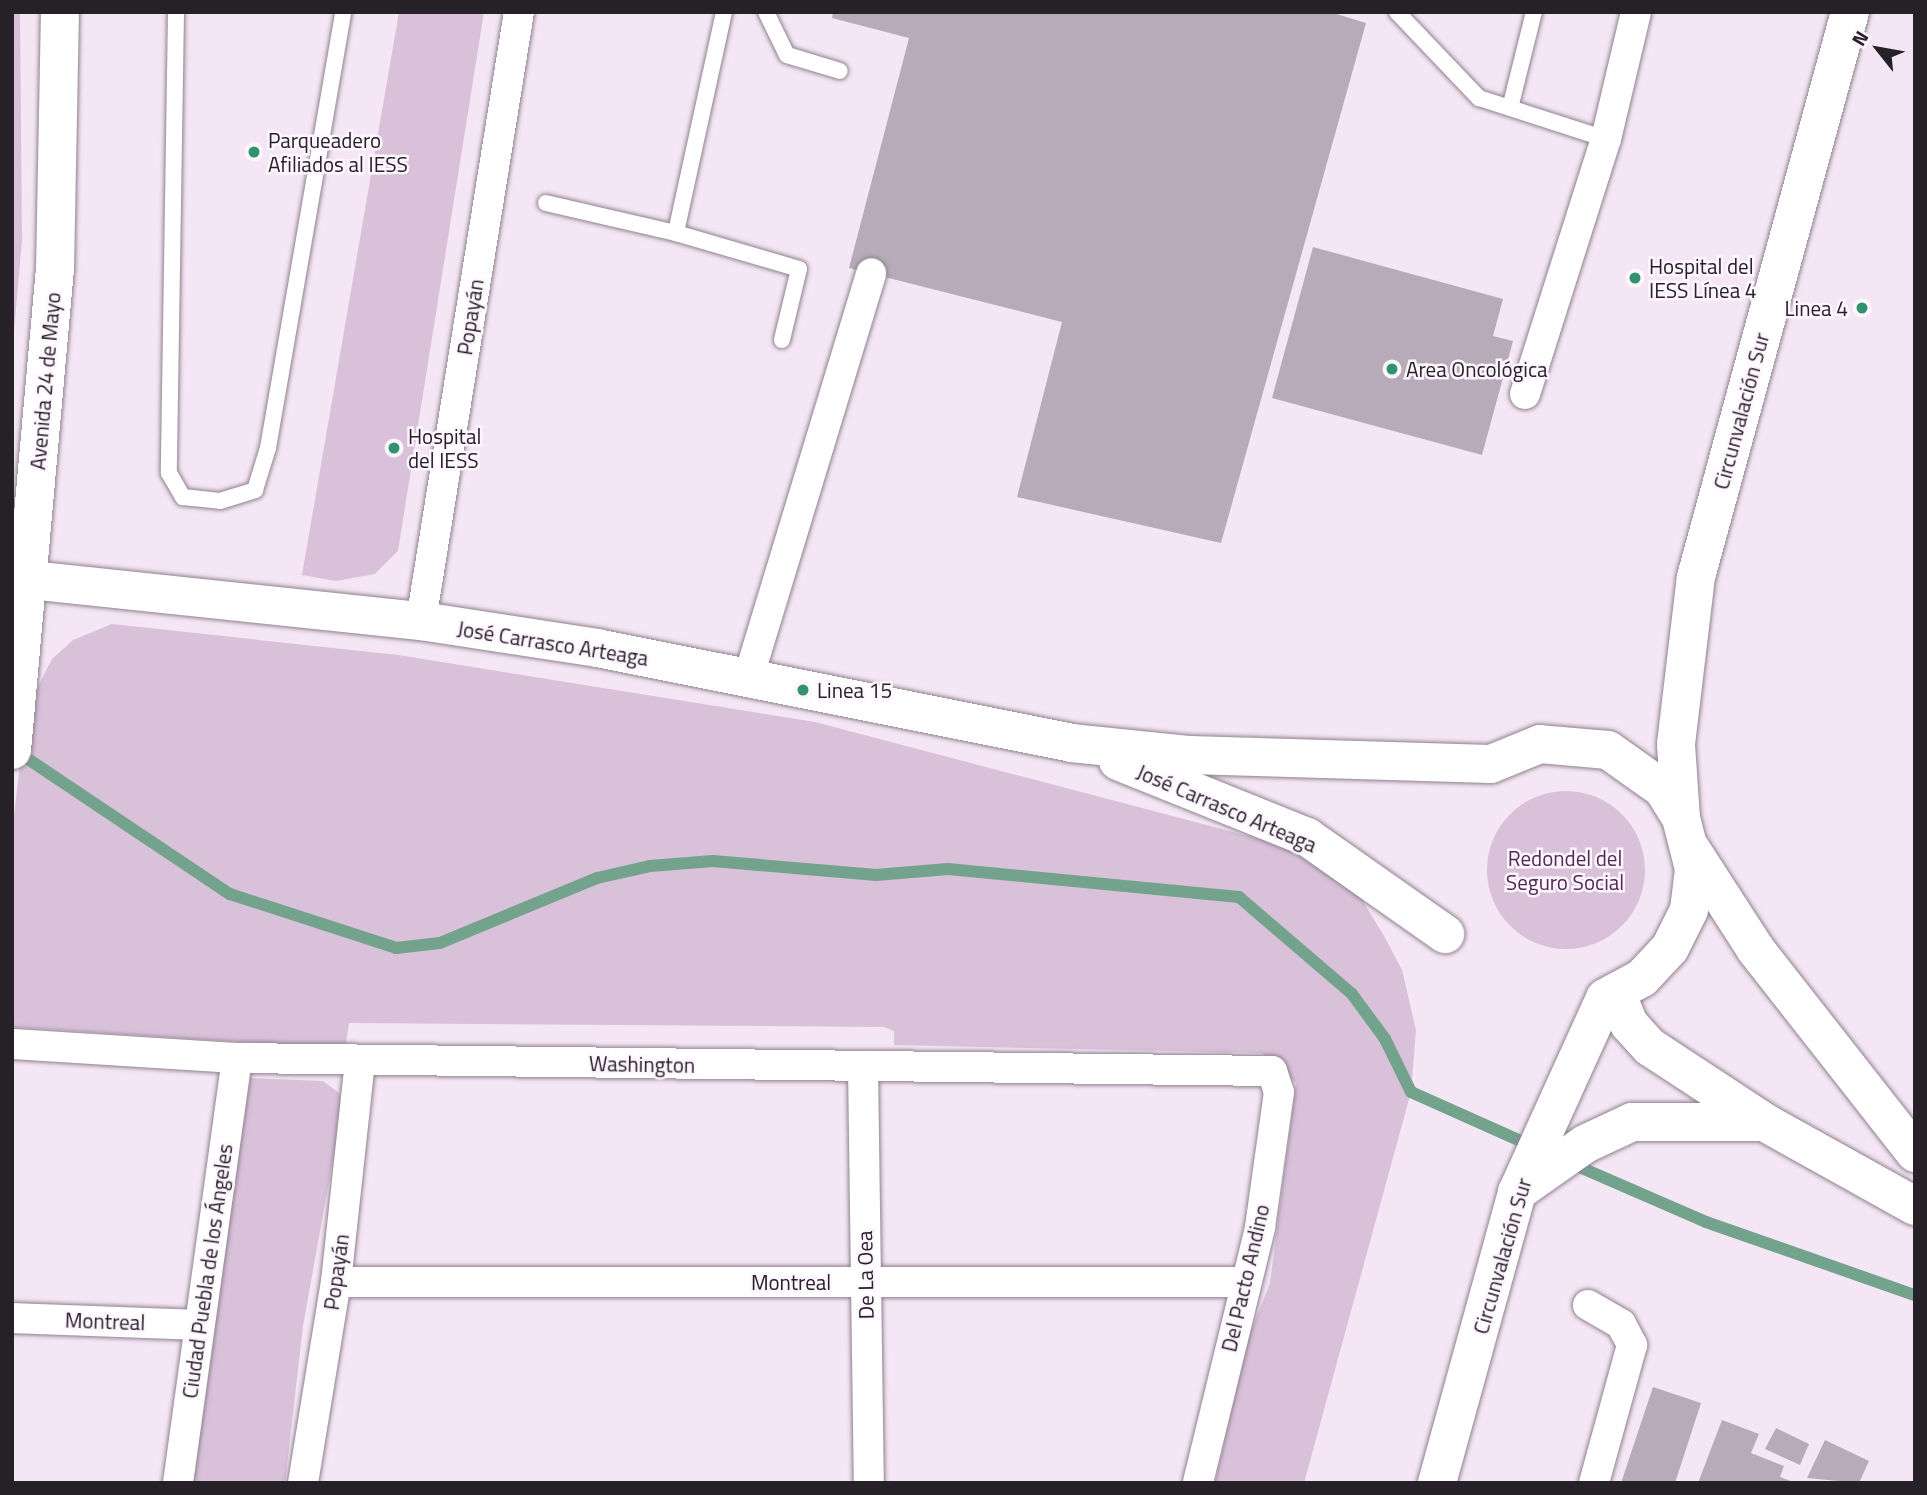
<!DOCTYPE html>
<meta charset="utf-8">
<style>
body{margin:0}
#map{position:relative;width:1927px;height:1495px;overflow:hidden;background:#f5e6f5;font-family:"Titillium Web",sans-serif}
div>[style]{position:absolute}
.green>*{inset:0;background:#d9c1da}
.round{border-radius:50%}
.stream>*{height:12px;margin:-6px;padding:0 6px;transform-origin:6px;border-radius:6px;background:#73a38d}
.building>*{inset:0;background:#b8abb9}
.roads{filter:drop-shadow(0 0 2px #8f828f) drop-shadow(0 0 2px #8f828f)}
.lane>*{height:16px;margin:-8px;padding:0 8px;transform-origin:8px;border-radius:8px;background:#fff}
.street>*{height:30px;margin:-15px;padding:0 15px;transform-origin:15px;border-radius:15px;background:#fff}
.secondary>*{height:38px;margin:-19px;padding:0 19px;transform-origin:19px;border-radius:19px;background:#fff}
.highway>*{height:38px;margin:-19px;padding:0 19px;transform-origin:19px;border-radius:19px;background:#fff}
.dots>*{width:19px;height:19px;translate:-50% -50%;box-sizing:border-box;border:4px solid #fef6ff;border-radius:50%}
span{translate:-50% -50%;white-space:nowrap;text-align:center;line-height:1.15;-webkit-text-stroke:5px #fef6ff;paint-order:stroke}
.poi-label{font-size:21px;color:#262126}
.left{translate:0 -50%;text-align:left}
.right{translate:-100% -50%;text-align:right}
.street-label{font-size:21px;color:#262126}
.park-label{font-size:21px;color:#522754}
.frame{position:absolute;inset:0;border:14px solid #262126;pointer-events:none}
.north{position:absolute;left:1843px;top:14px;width:70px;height:70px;-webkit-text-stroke:5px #fef6ff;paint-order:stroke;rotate:301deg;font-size:19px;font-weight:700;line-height:28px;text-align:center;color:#262126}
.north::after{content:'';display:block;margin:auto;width:24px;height:32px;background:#262126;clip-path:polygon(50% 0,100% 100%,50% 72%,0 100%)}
</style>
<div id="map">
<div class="green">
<i style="clip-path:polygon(12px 12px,20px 12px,22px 240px,12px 354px)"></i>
<i style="clip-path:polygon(399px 12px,484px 12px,398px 551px,375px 574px,336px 581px,302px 575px)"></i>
<i style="clip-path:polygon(112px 624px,398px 655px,815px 722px,1294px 848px,1323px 865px,1361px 898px,1384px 936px,1402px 970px,1416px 1030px,1411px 1092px,1304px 1483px,1215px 1483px,1248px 1338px,1270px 1283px,1296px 1083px,1262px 1053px,894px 1045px,894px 1031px,884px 1027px,349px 1023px,345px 1049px,12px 1027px,12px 834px,26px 710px,52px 659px,73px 640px)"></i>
<i class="round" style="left:1487px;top:791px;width:158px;height:158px"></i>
<i style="clip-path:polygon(250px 1078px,323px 1081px,339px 1093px,342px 1109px,303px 1326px,285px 1483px,190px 1483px)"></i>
</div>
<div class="stream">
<i style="left:16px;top:751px;width:257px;rotate:33.8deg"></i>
<i style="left:230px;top:894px;width:175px;rotate:18deg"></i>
<i style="left:396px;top:948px;width:44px;rotate:-6.5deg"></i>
<i style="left:440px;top:943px;width:170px;rotate:-22.5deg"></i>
<i style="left:597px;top:878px;width:54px;rotate:-12.8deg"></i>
<i style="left:650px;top:866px;width:63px;rotate:-4.5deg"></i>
<i style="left:713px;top:861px;width:164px;rotate:4.9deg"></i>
<i style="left:876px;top:875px;width:72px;rotate:-4.8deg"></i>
<i style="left:948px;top:869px;width:292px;rotate:5.5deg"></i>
<i style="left:1239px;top:897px;width:149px;rotate:40.6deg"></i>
<i style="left:1352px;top:994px;width:56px;rotate:53.7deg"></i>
<i style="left:1385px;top:1039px;width:59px;rotate:63.9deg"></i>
<i style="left:1411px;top:1092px;width:133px;rotate:24.1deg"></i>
<i style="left:1568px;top:1162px;width:150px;rotate:23.5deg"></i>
<i style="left:1706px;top:1222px;width:221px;rotate:19.3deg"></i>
</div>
<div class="building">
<i style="clip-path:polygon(833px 12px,1330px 12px,1366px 23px,1221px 543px,1017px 497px,1062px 322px,849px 268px,909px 38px,832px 18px)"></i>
<i style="clip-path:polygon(1313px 247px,1503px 299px,1493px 336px,1513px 341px,1482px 455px,1272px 398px)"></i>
<i style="clip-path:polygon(1653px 1387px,1701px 1403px,1675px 1483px,1621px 1483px)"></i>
<i style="clip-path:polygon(1722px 1420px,1759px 1434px,1751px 1453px,1784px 1466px,1780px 1477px,1796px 1483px,1698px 1483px)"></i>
<i style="clip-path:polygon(1776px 1428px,1809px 1444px,1800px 1465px,1765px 1449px)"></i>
<i style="clip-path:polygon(1825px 1440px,1869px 1461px,1859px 1483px,1807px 1478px)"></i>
</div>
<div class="roads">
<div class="lane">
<i style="left:176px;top:12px;width:461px;rotate:90.9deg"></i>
<i style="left:169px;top:473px;width:28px;rotate:60deg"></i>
<i style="left:183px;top:497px;width:37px;rotate:6deg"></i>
<i style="left:220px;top:501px;width:37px;rotate:-17deg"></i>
<i style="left:255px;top:490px;width:44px;rotate:-72.8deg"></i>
<i style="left:268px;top:448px;width:442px;rotate:-80.2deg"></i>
<i style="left:724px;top:12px;width:226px;rotate:102.3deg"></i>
<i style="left:676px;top:233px;width:128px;rotate:16.3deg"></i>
<i style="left:799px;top:269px;width:73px;rotate:103.5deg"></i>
<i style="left:766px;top:12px;width:48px;rotate:64deg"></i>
<i style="left:787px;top:55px;width:55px;rotate:16.8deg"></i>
<i style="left:1397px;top:12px;width:119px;rotate:46.4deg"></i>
<i style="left:1479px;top:98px;width:133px;rotate:17.9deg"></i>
<i style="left:1510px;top:108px;width:99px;rotate:-76deg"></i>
<i style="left:546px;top:203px;width:133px;rotate:13deg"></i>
</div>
<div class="street">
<i style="left:1525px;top:394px;width:268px;rotate:-72.4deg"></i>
<i style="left:1606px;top:139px;width:130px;rotate:-76.7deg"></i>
<i style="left:421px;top:621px;width:617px;rotate:-80.86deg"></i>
<i style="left:748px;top:679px;width:424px;rotate:-73.1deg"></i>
<i style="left:12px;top:1044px;width:225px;rotate:3.6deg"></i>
<i style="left:237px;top:1058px;width:1035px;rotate:0.72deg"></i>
<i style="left:1272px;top:1071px;width:22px;rotate:72deg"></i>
<i style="left:1279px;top:1092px;width:137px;rotate:98deg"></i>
<i style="left:1260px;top:1228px;width:262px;rotate:103.7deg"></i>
<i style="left:863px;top:1066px;width:417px;rotate:89.2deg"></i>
<i style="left:336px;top:1282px;width:909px"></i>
<i style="left:1588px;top:1305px;width:38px;rotate:30deg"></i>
<i style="left:1621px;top:1324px;width:24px;rotate:62deg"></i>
<i style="left:1632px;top:1345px;width:143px;rotate:105.4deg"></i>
<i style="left:12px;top:1318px;width:187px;rotate:2.1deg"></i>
<i style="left:178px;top:1483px;width:429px;rotate:-82.1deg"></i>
<i style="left:303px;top:1483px;width:204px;rotate:-80.7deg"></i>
<i style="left:336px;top:1282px;width:223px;rotate:-83.8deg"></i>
</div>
<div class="secondary">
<i style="left:30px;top:580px;width:393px;rotate:6deg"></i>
<i style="left:421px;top:621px;width:178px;rotate:8.7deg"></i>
<i style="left:597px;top:648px;width:483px;rotate:11.3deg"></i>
<i style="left:1071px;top:743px;width:120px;rotate:5.8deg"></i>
<i style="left:1190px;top:755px;width:301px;rotate:1.7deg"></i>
<i style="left:12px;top:750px;width:482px;rotate:-84.9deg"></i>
<i style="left:55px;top:270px;width:258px;rotate:-88.9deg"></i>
<i style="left:1118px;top:761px;width:204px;rotate:21.9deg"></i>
<i style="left:1307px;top:837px;width:169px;rotate:35.1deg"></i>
<i style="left:1691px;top:849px;width:120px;rotate:57.2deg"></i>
<i style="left:1756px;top:950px;width:258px;rotate:51.9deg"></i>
<i style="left:1616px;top:992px;width:35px;rotate:68deg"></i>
<i style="left:1629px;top:1024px;width:31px;rotate:48deg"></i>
<i style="left:1650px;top:1047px;width:136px;rotate:33.3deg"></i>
<i style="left:1764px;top:1122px;width:173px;rotate:29.1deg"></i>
</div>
<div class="highway">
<i style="left:1681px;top:818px;width:74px;rotate:-93.9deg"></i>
<i style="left:1676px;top:744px;width:168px;rotate:-83.2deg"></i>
<i style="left:1696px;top:577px;width:586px;rotate:-74.75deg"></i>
<i style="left:1517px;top:1192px;width:83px;rotate:-35.2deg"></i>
<i style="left:1585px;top:1144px;width:52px;rotate:-25.1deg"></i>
<i style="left:1632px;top:1122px;width:132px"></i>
<i style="left:1437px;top:1483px;width:302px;rotate:-74.6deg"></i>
<i style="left:1517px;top:1192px;width:213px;rotate:-65.6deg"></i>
<i style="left:1605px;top:998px;width:42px;rotate:-28.4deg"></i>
<i style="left:1642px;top:978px;width:41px;rotate:-47deg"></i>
<i style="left:1670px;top:948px;width:42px;rotate:-63.4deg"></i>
<i style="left:1689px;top:910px;width:41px;rotate:-83deg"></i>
<i style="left:1694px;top:869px;width:53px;rotate:-104.3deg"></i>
<i style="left:1681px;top:818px;width:34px;rotate:-122deg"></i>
<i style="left:1663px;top:789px;width:67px;rotate:-144.7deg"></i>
<i style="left:1608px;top:750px;width:68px;rotate:-175deg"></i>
<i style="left:1540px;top:744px;width:53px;rotate:157.8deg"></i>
</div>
</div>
<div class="dots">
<i style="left:254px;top:152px;background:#30936e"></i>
<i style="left:1635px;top:278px;background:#30936e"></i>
<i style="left:1862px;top:308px;background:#30936e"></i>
<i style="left:1392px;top:369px;background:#30936e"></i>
<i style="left:394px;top:448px;background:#30936e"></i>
<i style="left:803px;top:690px;background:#30936e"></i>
</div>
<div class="poi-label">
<span class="left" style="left:268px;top:152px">Parqueadero<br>Afiliados al IESS</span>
<span class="left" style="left:1649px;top:278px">Hospital del<br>IESS Línea 4</span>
<span class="right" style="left:1848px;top:308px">Linea 4</span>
<span class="left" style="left:1406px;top:369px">Area Oncológica</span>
<span class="left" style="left:408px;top:448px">Hospital<br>del IESS</span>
<span class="left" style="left:817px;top:690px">Linea 15</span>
</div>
<div class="street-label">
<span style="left:470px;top:317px;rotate:-81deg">Popayán</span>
<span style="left:45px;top:381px;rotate:-85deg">Avenida 24 de Mayo</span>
<span style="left:1741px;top:411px;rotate:-75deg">Circunvalación Sur</span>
<span style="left:553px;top:643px;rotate:9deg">José Carrasco Arteaga</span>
<span style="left:1227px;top:808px;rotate:23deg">José Carrasco Arteaga</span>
<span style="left:642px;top:1064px;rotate:1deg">Washington</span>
<span style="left:1502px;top:1256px;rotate:-74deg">Circunvalación Sur</span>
<span style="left:207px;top:1271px;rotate:-82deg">Ciudad Puebla de los Ángeles</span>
<span style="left:336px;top:1272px;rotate:-82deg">Popayán</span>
<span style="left:865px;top:1275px;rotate:-91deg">De La Oea</span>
<span style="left:1245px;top:1278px;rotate:-77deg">Del Pacto Andino</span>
<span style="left:791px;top:1282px">Montreal</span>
<span style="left:105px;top:1321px;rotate:2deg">Montreal</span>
</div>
<div class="park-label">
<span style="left:1565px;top:870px">Redondel del<br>Seguro Social</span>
</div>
<div class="frame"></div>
<div class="north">N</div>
</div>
